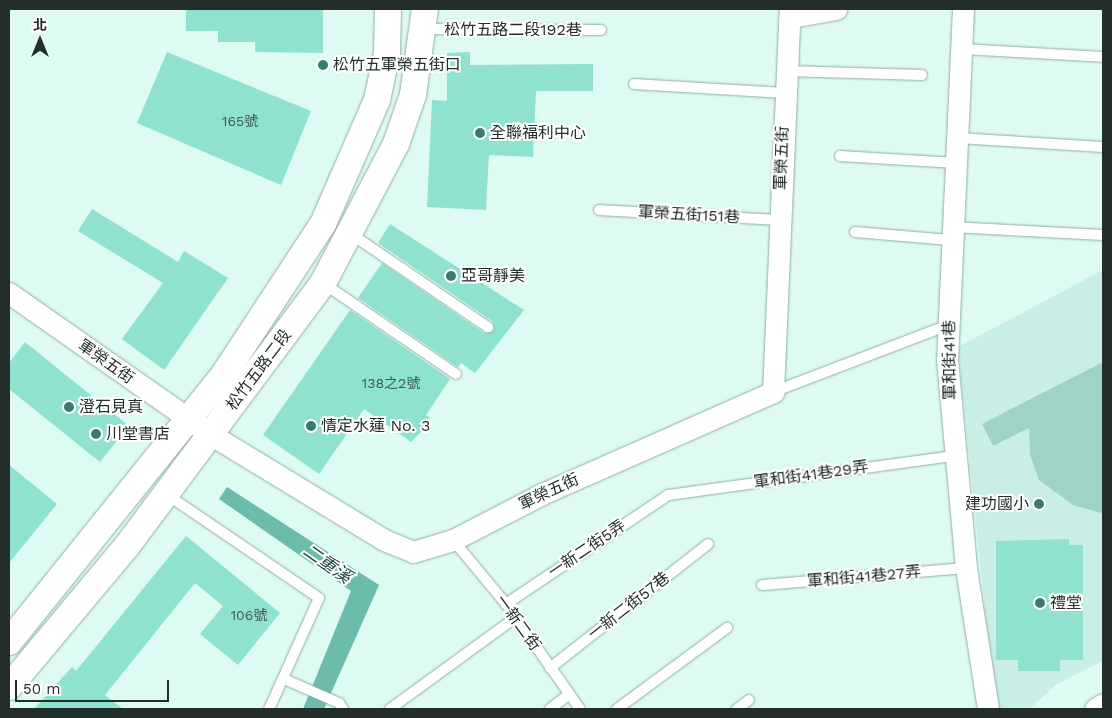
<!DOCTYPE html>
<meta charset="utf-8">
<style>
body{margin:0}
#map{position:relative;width:1112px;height:718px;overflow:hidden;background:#ddfaf3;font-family:"Work Sans","Noto Sans TC",sans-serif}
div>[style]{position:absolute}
.built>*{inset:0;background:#c9eee5}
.green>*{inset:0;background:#a0d3c7}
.water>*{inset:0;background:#6bbcac}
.building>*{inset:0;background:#8fe1d0}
.roads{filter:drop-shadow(0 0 1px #91aca6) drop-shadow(0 0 1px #91aca6)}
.service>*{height:10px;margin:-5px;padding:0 5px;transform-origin:5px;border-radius:5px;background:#fff}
.minor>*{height:21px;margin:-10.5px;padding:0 10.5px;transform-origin:10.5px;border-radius:10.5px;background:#fff}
.tertiary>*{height:26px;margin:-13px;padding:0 13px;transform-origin:13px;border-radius:13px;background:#fff}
.dots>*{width:14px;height:14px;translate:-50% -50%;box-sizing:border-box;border:2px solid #fff;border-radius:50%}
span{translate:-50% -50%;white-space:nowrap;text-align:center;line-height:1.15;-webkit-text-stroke:4px #fff;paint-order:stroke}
.number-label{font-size:14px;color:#3e5b54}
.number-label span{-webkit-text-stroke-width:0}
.street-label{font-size:16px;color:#232e2b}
.poi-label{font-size:16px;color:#232e2b}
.left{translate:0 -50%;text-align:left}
.right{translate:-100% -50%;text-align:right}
.water-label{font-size:18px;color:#1f453e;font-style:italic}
.frame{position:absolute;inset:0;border:10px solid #232e2b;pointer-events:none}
.north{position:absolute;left:15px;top:15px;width:50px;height:50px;-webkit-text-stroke:4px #fff;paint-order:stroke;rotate:0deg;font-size:14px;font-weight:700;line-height:20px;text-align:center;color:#232e2b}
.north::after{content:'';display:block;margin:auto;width:18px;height:22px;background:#232e2b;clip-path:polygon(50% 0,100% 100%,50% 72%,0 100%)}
.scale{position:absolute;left:15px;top:680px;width:154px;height:22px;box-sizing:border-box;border:2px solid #232e2b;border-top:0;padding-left:6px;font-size:15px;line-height:18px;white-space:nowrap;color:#232e2b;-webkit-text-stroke:4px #fff;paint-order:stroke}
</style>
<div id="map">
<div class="built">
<i style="clip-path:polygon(1103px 270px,1103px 661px,1057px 684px,1029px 709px,995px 709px,958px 347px)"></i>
</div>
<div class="green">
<i style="clip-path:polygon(1103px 362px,1103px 511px,1101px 513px,1073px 505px,1039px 480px,1030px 455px,1029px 428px,993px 446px,982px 424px)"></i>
</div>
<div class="water">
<i style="clip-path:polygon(227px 487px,379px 585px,324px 709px,303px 709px,351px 591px,219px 499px)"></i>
</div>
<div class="building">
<i style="clip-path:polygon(186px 9px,323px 9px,323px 53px,255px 52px,255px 42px,218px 42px,218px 31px,186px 31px)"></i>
<i style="clip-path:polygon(167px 52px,311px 111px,281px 185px,137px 123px)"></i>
<i style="clip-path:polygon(470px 52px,470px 65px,593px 64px,593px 91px,536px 91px,533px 157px,489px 155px,486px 210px,427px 207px,432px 100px,447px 101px,447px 53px)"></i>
<i style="clip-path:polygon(92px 209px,178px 262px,184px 251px,228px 278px,164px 370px,122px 339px,163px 283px,78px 231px)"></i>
<i style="clip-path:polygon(390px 224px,524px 310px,475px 373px,461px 363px,458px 367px,358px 298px,382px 263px,484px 333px,494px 330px,492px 321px,378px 243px)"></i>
<i style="clip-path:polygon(350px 310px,450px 379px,426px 415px,430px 418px,424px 429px,411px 442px,364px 409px,319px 474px,263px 435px)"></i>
<i style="clip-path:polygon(25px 342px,129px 426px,100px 462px,9px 389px,9px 363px)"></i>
<i style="clip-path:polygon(9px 465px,57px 504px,9px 563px)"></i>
<i style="clip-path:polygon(186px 536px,280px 613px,238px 665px,200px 634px,223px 606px,195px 583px,105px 695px,123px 709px,34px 709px,72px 667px,76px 671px)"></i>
<i style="clip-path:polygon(1069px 539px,1069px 545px,1083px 545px,1083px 660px,1060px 660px,1060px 671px,1018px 671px,1018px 660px,996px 660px,996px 541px)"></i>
</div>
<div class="roads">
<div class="service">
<i style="left:425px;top:29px;width:176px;rotate:0.3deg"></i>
<i style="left:962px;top:49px;width:141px;rotate:3.2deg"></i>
<i style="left:786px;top:71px;width:136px;rotate:1.7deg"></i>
<i style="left:634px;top:84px;width:150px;rotate:3.4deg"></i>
<i style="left:958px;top:138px;width:145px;rotate:3.6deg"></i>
<i style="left:840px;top:156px;width:116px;rotate:3.5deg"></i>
<i style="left:599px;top:210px;width:180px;rotate:3.2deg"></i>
<i style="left:951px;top:227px;width:152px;rotate:3deg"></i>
<i style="left:855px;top:232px;width:95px;rotate:4.8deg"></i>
<i style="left:351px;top:234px;width:166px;rotate:34.2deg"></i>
<i style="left:323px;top:283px;width:161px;rotate:34.4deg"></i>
<i style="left:773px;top:392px;width:187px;rotate:-20.9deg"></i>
<i style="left:166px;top:494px;width:185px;rotate:34.2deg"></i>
<i style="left:319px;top:598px;width:122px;rotate:114.2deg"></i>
<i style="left:453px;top:540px;width:83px;rotate:50.4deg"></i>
<i style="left:506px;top:604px;width:128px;rotate:54.8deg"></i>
<i style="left:762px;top:585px;width:205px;rotate:-4.8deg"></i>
<i style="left:506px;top:604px;width:195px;rotate:-33.9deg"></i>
<i style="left:668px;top:495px;width:289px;rotate:-7.8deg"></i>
<i style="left:550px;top:668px;width:201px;rotate:-38.1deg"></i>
<i style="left:284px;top:679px;width:60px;rotate:23.6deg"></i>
<i style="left:339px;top:703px;width:7px;rotate:56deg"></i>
<i style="left:390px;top:709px;width:155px;rotate:-36.1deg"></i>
<i style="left:550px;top:709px;width:23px;rotate:-38deg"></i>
<i style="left:617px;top:709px;width:137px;rotate:-36.4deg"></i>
<i style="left:737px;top:709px;width:15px;rotate:-37deg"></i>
</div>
<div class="minor">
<i style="left:963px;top:9px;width:350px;rotate:92.6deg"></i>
<i style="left:947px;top:359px;width:210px;rotate:84.8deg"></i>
<i style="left:966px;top:568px;width:143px;rotate:81.1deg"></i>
<i style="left:790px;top:17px;width:47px;rotate:-9.9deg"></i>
<i style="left:9px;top:293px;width:246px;rotate:35deg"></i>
<i style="left:210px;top:434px;width:204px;rotate:31.3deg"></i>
<i style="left:384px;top:540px;width:31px;rotate:22deg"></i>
<i style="left:413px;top:552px;width:42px;rotate:-16.7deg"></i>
<i style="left:453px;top:540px;width:100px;rotate:-27.3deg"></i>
<i style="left:542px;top:494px;width:253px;rotate:-23.8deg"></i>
<i style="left:773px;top:392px;width:383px;rotate:-87.5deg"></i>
<i style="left:1095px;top:709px;width:9px;rotate:-32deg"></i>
</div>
<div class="tertiary">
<i style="left:9px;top:642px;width:345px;rotate:-51.2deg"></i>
<i style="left:225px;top:373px;width:178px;rotate:-56.7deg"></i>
<i style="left:323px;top:224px;width:135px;rotate:-66.5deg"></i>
<i style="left:377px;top:100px;width:48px;rotate:-78deg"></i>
<i style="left:387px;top:53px;width:44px;rotate:-88.7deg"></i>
<i style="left:9px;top:687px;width:184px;rotate:-50.1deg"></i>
<i style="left:127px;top:546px;width:328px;rotate:-53.3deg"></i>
<i style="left:323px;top:283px;width:157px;rotate:-62.3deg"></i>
<i style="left:396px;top:144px;width:52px;rotate:-70.9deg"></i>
<i style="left:413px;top:95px;width:87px;rotate:-82.1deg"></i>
</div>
</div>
<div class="dots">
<i style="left:323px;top:65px;background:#397c6f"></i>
<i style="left:480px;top:133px;background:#397c6f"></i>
<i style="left:451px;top:276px;background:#397c6f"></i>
<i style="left:69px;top:407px;background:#397c6f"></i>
<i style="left:311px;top:426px;background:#397c6f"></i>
<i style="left:96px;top:434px;background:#397c6f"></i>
<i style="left:1039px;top:504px;background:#397c6f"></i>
<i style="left:1040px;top:603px;background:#397c6f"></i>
</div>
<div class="number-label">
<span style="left:240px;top:121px">165號</span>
<span style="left:391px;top:383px">138之2號</span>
<span style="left:249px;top:615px">106號</span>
</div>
<div class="street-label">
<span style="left:513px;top:30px">松竹五路二段192巷</span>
<span style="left:782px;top:158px;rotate:-88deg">軍榮五街</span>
<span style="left:689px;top:215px;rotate:3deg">軍榮五街151巷</span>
<span style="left:950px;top:360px;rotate:-91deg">軍和街41巷</span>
<span style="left:106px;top:362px;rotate:35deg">軍榮五街</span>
<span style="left:259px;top:370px;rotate:-53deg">松竹五路二段</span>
<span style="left:811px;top:475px;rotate:-8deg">軍和街41巷29弄</span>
<span style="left:549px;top:492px;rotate:-25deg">軍榮五街</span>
<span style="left:587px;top:549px;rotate:-34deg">一新二街5弄</span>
<span style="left:864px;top:577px;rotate:-5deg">軍和街41巷27弄</span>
<span style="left:629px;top:606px;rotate:-38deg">一新二街57巷</span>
<span style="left:518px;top:623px;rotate:54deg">一新二街</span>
</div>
<div class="poi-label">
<span class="left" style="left:333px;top:65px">松竹五軍榮五街口</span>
<span class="left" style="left:490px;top:133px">全聯福利中心</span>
<span class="left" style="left:461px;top:276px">亞哥靜美</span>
<span class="left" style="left:79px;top:407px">澄石見真</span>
<span class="left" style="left:321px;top:426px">情定水蓮 No. 3</span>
<span class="left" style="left:106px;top:434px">川堂書店</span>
<span class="right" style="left:1029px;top:504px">建功國小</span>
<span class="left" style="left:1050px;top:603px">禮堂</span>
</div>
<div class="water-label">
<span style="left:327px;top:564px;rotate:35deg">二重溪</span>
</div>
<div class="frame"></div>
<div class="north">北</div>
<div class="scale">50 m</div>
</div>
